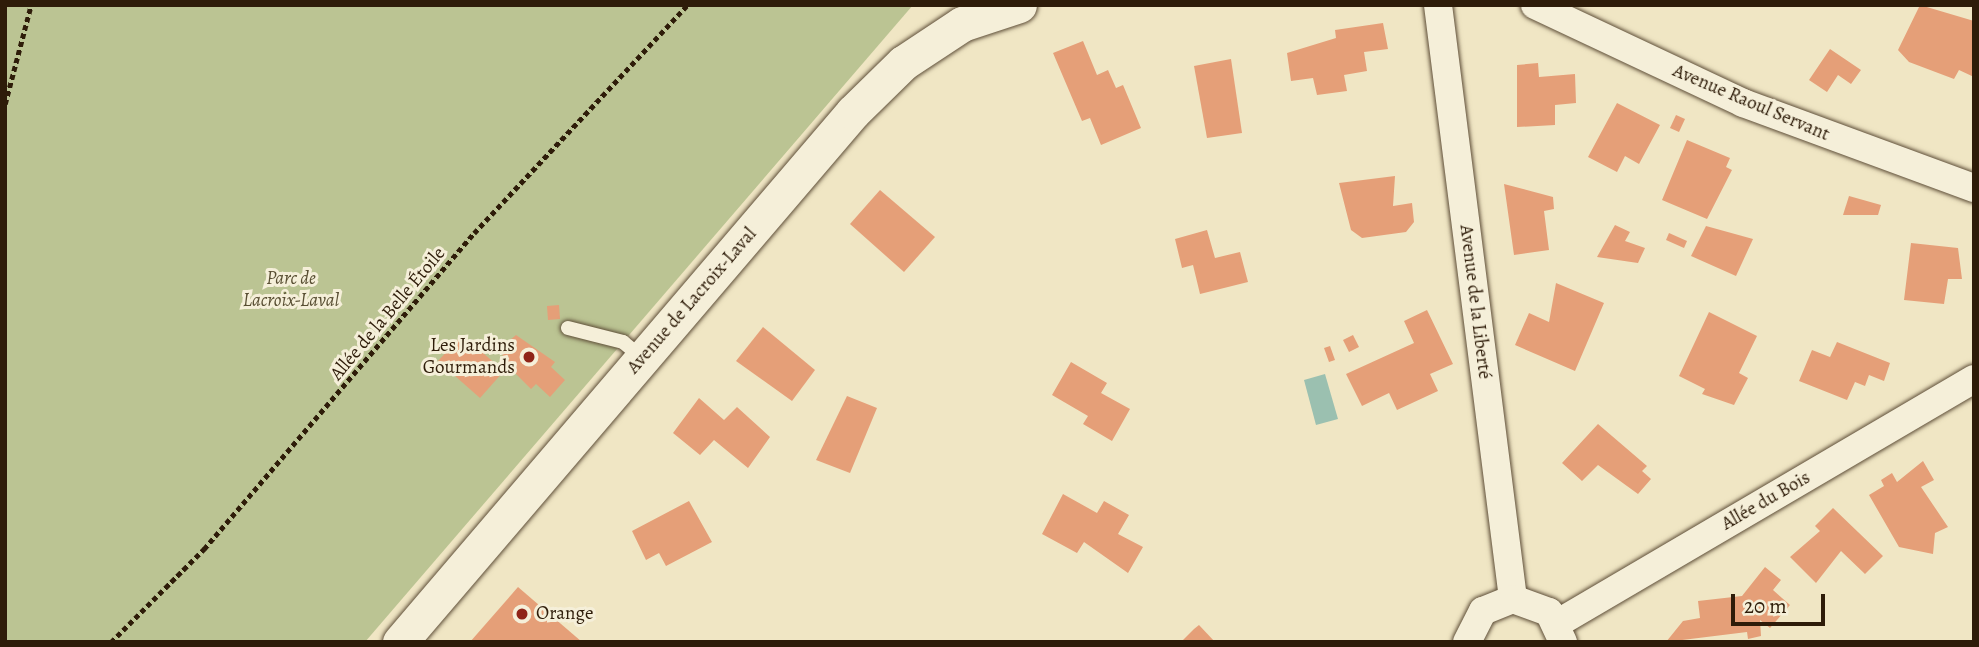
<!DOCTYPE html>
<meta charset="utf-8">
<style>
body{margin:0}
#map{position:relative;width:1979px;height:647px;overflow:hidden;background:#f0e6c4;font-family:Alegreya,serif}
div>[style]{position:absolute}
.green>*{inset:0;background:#bbc493}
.water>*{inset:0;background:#9bc0b0}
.building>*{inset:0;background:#e59f78}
.path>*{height:4.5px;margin-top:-2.25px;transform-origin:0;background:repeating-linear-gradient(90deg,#2e1c09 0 5px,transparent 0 8.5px)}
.roads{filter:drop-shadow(0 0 2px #5e4e38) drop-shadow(0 0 2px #5e4e38)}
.service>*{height:14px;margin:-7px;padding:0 7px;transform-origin:7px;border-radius:7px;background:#f5efd9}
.minor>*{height:28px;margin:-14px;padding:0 14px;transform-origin:14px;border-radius:14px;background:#f5efd9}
.tertiary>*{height:35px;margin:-17.5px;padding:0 17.5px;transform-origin:17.5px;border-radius:17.5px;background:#f5efd9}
.dots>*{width:19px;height:19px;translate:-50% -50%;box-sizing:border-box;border:4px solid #f5efd9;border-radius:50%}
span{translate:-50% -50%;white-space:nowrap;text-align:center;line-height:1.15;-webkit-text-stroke:6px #f5efd9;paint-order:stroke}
.street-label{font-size:19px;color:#2e1c09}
.park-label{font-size:19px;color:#584e32;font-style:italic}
.poi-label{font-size:19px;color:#2e1c09}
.right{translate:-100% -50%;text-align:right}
.left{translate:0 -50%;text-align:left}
.frame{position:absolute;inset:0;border:7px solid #2e1c09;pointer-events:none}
.scale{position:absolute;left:1731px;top:594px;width:94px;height:32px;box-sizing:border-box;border:4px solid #2e1c09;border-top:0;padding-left:9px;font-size:21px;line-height:24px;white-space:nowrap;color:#2e1c09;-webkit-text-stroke:5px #f5efd9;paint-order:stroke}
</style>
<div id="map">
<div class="green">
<i style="clip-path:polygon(5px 5px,913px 5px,365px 642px,5px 642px)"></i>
</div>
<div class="water">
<i style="clip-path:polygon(1325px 374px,1338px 419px,1316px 425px,1304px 380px)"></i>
</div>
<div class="building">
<i style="clip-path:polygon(1920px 5px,1974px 21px,1974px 77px,1959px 70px,1954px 79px,1909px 62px,1898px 50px)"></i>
<i style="clip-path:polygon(1383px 23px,1388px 49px,1364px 52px,1367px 71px,1344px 75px,1347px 91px,1317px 95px,1313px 78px,1291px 81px,1287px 53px,1336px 38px,1335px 30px)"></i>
<i style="clip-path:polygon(1083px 41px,1097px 75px,1108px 70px,1116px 88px,1123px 85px,1141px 128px,1101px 145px,1090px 118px,1082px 121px,1053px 53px)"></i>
<i style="clip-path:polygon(1830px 49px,1861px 70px,1851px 84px,1838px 75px,1827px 92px,1809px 80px)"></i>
<i style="clip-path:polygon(1231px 59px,1242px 133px,1207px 138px,1194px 66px)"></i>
<i style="clip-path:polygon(1538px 63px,1539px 77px,1575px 74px,1576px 103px,1555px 105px,1555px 125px,1517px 127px,1517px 65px)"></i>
<i style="clip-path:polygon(1617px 103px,1660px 125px,1639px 164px,1625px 156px,1617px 172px,1588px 157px)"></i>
<i style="clip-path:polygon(1676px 115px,1685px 119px,1679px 132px,1670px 128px)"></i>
<i style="clip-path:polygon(1687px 140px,1730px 158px,1726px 167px,1732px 170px,1707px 219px,1662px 200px)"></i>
<i style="clip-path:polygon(1395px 176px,1393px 206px,1412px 203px,1414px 222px,1406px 232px,1362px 238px,1351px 230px,1339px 183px)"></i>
<i style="clip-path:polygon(1504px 184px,1553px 197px,1554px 209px,1544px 211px,1549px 250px,1514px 255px)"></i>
<i style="clip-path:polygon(880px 190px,935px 237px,904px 272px,850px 224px)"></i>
<i style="clip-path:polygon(1849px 196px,1881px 205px,1878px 215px,1843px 215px)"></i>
<i style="clip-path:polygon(1615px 225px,1630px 232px,1625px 241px,1645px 248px,1638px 263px,1597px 257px)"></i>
<i style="clip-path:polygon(1706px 226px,1753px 239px,1736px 276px,1691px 256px)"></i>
<i style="clip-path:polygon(1207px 230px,1215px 258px,1240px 252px,1248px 282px,1200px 294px,1193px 265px,1182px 268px,1175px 239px)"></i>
<i style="clip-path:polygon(1669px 233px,1687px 241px,1684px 248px,1666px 240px)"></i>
<i style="clip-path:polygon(1911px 243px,1958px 248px,1962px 279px,1948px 279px,1944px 304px,1904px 300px)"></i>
<i style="clip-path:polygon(1556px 283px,1604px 303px,1575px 371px,1515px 345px,1529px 313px,1549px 322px)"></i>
<i style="clip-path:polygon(559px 305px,560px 319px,548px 320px,547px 306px)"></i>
<i style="clip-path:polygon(1427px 310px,1453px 364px,1430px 374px,1438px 391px,1397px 410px,1389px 393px,1362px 406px,1346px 374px,1414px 343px,1404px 321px)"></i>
<i style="clip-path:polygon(1709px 312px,1757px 336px,1739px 373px,1748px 378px,1734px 405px,1702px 394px,1705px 389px,1679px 376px)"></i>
<i style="clip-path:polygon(763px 327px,815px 370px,792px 401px,736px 361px)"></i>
<i style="clip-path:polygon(462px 335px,504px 371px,480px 398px,438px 361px)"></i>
<i style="clip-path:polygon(516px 335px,555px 362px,551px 367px,565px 380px,550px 397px,536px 384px,531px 389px,503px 361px,502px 347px)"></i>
<i style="clip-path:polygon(1353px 335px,1359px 347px,1349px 352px,1343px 340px)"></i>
<i style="clip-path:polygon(1837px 342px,1890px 363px,1884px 381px,1869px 375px,1865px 386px,1855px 382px,1847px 400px,1799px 381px,1812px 350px,1830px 357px)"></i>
<i style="clip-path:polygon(1330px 346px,1335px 360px,1329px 362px,1324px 348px)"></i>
<i style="clip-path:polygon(1071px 362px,1107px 383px,1101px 393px,1130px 409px,1112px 441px,1083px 424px,1088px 416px,1052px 395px)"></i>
<i style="clip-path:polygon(847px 396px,877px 408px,850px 473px,816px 460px)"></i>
<i style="clip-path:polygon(699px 398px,724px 420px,737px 407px,770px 437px,748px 468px,714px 440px,700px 455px,673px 433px)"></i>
<i style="clip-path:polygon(1598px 424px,1647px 466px,1642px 471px,1651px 479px,1638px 494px,1598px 465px,1582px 481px,1562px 463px)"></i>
<i style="clip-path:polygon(1923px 461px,1934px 480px,1921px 487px,1948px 527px,1935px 533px,1933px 554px,1899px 547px,1869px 495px,1884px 486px,1881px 480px,1892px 473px,1897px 482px)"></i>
<i style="clip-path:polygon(1063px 494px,1097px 513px,1104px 501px,1129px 515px,1118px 534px,1143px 547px,1128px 573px,1084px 542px,1077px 553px,1042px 534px)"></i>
<i style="clip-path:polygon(689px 501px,712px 542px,666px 566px,659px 553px,646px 560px,632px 531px)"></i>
<i style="clip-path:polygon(1833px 508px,1883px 556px,1865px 574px,1841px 551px,1816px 583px,1790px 557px,1820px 531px,1815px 526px)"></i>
<i style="clip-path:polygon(1765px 567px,1781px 580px,1773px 590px,1790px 605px,1770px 628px,1760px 620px,1761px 636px,1748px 639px,1747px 632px,1666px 642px,1683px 621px,1700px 618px,1698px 601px,1742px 596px)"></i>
<i style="clip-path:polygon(518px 587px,582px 642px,470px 642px)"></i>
<i style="clip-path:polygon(1199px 625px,1215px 642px,1181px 642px,1194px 629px)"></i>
</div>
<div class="path">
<i style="left:5px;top:104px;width:102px;rotate:-75.3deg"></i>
<i style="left:111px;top:642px;width:132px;rotate:-45deg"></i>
<i style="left:204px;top:549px;width:416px;rotate:-49.5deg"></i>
<i style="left:474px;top:233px;width:312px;rotate:-46.9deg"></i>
</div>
<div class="roads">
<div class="service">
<i style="left:568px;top:328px;width:57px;rotate:14.3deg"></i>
<i style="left:623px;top:342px;width:25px;rotate:40deg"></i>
</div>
<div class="minor">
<i style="left:1438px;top:5px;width:599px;rotate:82.8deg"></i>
<i style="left:1535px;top:5px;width:230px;rotate:25.2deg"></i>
<i style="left:1743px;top:103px;width:246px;rotate:20.2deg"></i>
<i style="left:1558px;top:623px;width:482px;rotate:-30.4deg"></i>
<i style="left:1467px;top:642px;width:35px;rotate:-63deg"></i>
<i style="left:1483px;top:611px;width:32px;rotate:-22deg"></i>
<i style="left:1513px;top:599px;width:38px;rotate:20deg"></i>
<i style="left:1549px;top:612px;width:33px;rotate:65deg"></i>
</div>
<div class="tertiary">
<i style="left:400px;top:642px;width:697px;rotate:-49.48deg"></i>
<i style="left:853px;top:112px;width:70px;rotate:-44.4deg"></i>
<i style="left:903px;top:63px;width:71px;rotate:-33.5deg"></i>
<i style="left:962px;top:24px;width:60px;rotate:-18.4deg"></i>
</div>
</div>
<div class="dots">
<i style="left:529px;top:357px;background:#8f2418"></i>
<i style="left:522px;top:614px;background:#8f2418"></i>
</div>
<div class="street-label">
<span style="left:1751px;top:103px;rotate:23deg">Avenue Raoul Servant</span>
<span style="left:692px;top:301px;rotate:-49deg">Avenue de Lacroix-Laval</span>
<span style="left:1475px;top:302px;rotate:83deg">Avenue de la Liberté</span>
<span style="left:388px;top:314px;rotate:-50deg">Allée de la Belle Étoile</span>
<span style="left:1766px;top:501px;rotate:-30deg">Allée du Bois</span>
</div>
<div class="park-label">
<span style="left:291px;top:290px">Parc de<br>Lacroix-Laval</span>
</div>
<div class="poi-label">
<span class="right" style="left:515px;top:357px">Les Jardins<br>Gourmands</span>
<span class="left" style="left:536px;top:614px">Orange</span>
</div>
<div class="frame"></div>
<div class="scale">20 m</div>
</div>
